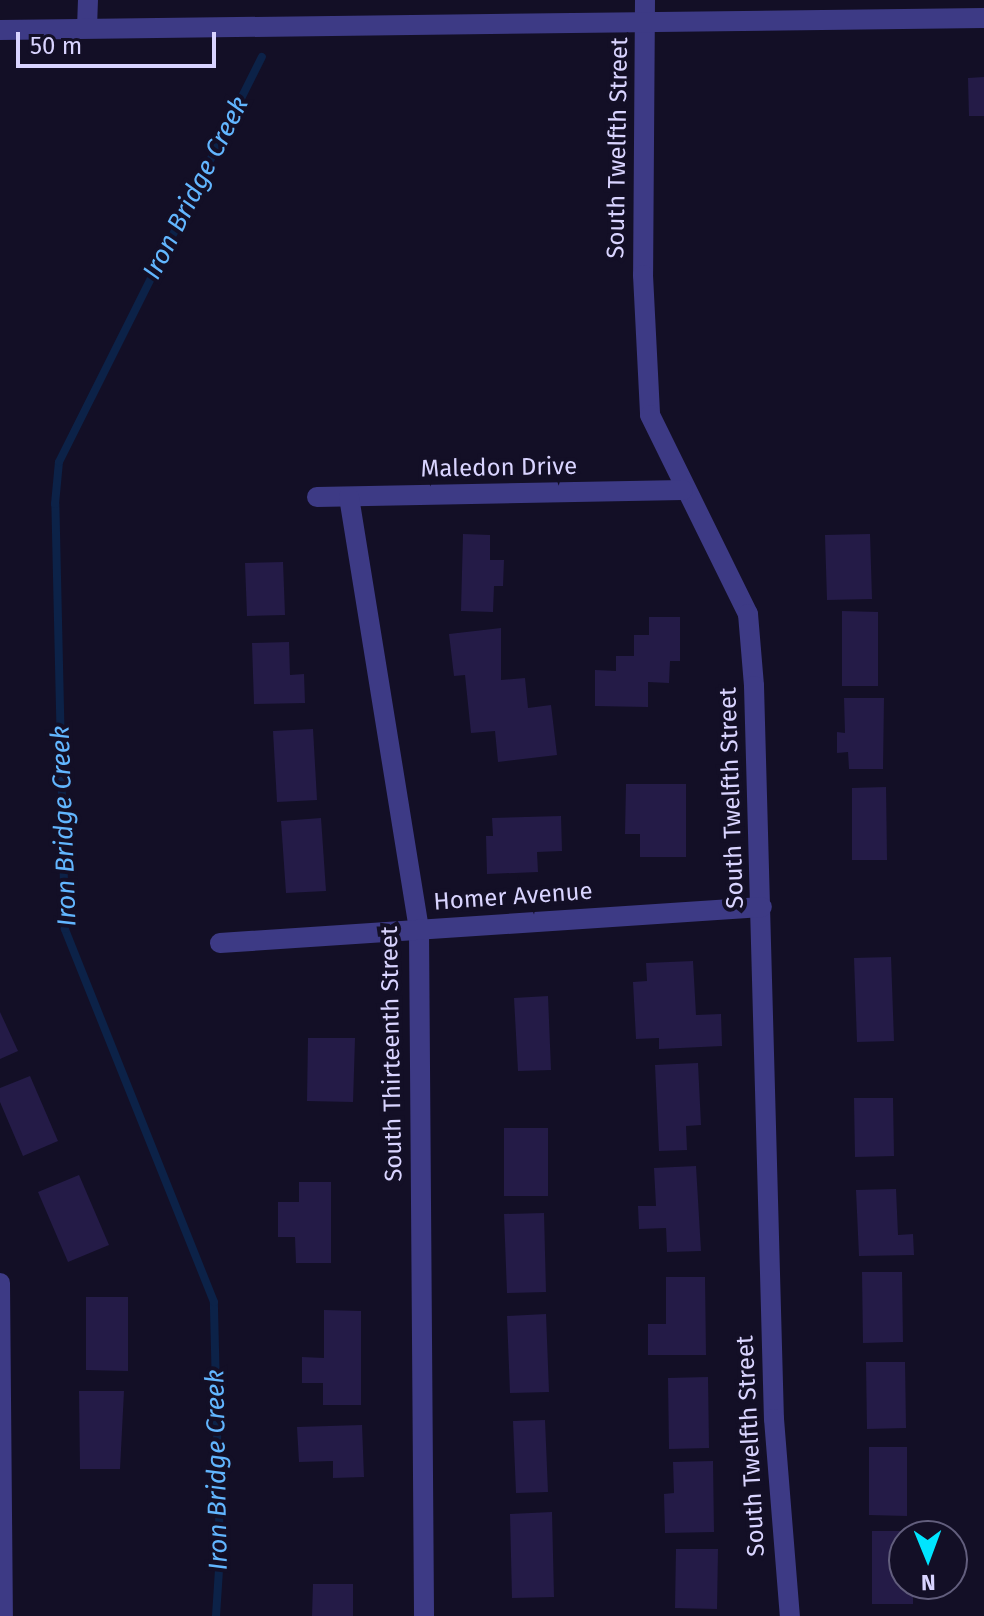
<!DOCTYPE html>
<style>
body{margin:0}
#map{position:relative;width:984px;height:1616px;overflow:hidden;background:#130f26;font-family:"Fira Sans",sans-serif}
div>[style]{position:absolute}
.stream>*{height:8px;margin:-4px;padding:0 4px;transform-origin:4px;border-radius:4px;background:#0c2248}
.building>*{inset:0;background:#241b47}
.minor>*{height:20px;margin:-10px;padding:0 10px;transform-origin:10px;border-radius:10px;background:#3d3a85}
span{translate:-50% -50%;white-space:nowrap;text-align:center;line-height:1.15;-webkit-text-stroke:8px #130f26;paint-order:stroke}
.street-label{font-size:24px;color:#d9d4ff}
.water-label{font-size:26px;color:#62b6ff;font-style:italic}
.north{position:absolute;left:888px;top:1520px;width:80px;height:80px;box-sizing:border-box;background:#130f26;border:2px solid #625e7d;border-radius:50%;rotate:179deg;font-size:22px;font-weight:700;line-height:32px;text-align:center;color:#d9d4ff}
.north::after{content:'';display:block;margin:auto;width:28px;height:36px;background:#00e5ff;clip-path:polygon(50% 0,100% 100%,50% 72%,0 100%)}
.scale{position:absolute;left:16px;top:32px;width:200px;height:36px;box-sizing:border-box;border:4px solid #d9d4ff;border-top:0;padding-left:10px;font-size:24px;line-height:28px;white-space:nowrap;color:#d9d4ff;-webkit-text-stroke:6px #130f26;paint-order:stroke}
</style>
<div id="map">
<div class="stream">
<i style="left:216px;top:1616px;width:62px;rotate:-86.3deg"></i>
<i style="left:220px;top:1554px;width:252px;rotate:-91.4deg"></i>
<i style="left:214px;top:1302px;width:402px;rotate:-111.8deg"></i>
<i style="left:65px;top:929px;width:425px;rotate:-91.3deg"></i>
<i style="left:55px;top:504px;width:42px;rotate:-84.6deg"></i>
<i style="left:59px;top:462px;width:453px;rotate:-63.4deg"></i>
</div>
<div class="building">
<i style="clip-path:polygon(984px 77px,984px 116px,969px 116px,968px 78px)"></i>
<i style="clip-path:polygon(463px 534px,490px 535px,490px 560px,504px 560px,503px 586px,494px 586px,493px 612px,461px 611px)"></i>
<i style="clip-path:polygon(870px 534px,872px 599px,827px 600px,825px 535px)"></i>
<i style="clip-path:polygon(283px 562px,285px 615px,247px 616px,245px 563px)"></i>
<i style="clip-path:polygon(842px 611px,878px 612px,878px 686px,842px 686px)"></i>
<i style="clip-path:polygon(649px 617px,680px 617px,680px 661px,670px 661px,669px 683px,648px 682px,648px 707px,595px 706px,595px 670px,616px 671px,616px 656px,634px 656px,634px 635px,649px 635px)"></i>
<i style="clip-path:polygon(501px 628px,501px 680px,525px 678px,528px 708px,551px 705px,557px 755px,498px 762px,495px 731px,471px 733px,465px 675px,454px 676px,449px 634px)"></i>
<i style="clip-path:polygon(289px 642px,290px 675px,304px 674px,305px 703px,254px 704px,252px 643px)"></i>
<i style="clip-path:polygon(844px 698px,884px 698px,883px 769px,849px 769px,848px 752px,837px 753px,837px 732px,845px 733px)"></i>
<i style="clip-path:polygon(313px 729px,317px 800px,277px 802px,273px 731px)"></i>
<i style="clip-path:polygon(626px 784px,686px 784px,686px 857px,640px 857px,640px 834px,625px 834px)"></i>
<i style="clip-path:polygon(886px 787px,887px 860px,852px 860px,852px 788px)"></i>
<i style="clip-path:polygon(561px 816px,562px 851px,537px 852px,538px 872px,487px 874px,486px 836px,493px 836px,492px 818px)"></i>
<i style="clip-path:polygon(321px 818px,326px 891px,286px 893px,281px 821px)"></i>
<i style="clip-path:polygon(891px 957px,894px 1041px,857px 1042px,854px 958px)"></i>
<i style="clip-path:polygon(693px 961px,696px 1015px,721px 1014px,722px 1046px,659px 1049px,659px 1038px,636px 1039px,633px 982px,647px 981px,646px 963px)"></i>
<i style="clip-path:polygon(548px 996px,551px 1070px,518px 1071px,514px 998px)"></i>
<i style="clip-path:polygon(0 1012px,18px 1051px,0 1059px)"></i>
<i style="clip-path:polygon(308px 1038px,355px 1038px,353px 1102px,307px 1101px)"></i>
<i style="clip-path:polygon(698px 1063px,701px 1125px,686px 1126px,687px 1150px,659px 1151px,655px 1065px)"></i>
<i style="clip-path:polygon(30px 1076px,58px 1141px,23px 1156px,0 1102px,0 1088px)"></i>
<i style="clip-path:polygon(854px 1098px,893px 1098px,894px 1156px,855px 1157px)"></i>
<i style="clip-path:polygon(504px 1128px,548px 1128px,548px 1196px,504px 1196px)"></i>
<i style="clip-path:polygon(696px 1166px,701px 1251px,667px 1252px,666px 1228px,639px 1229px,638px 1206px,656px 1206px,654px 1168px)"></i>
<i style="clip-path:polygon(79px 1175px,109px 1245px,68px 1262px,38px 1192px)"></i>
<i style="clip-path:polygon(299px 1182px,331px 1182px,331px 1263px,296px 1263px,295px 1237px,278px 1237px,278px 1202px,299px 1202px)"></i>
<i style="clip-path:polygon(896px 1189px,898px 1235px,913px 1234px,914px 1255px,859px 1256px,856px 1190px)"></i>
<i style="clip-path:polygon(544px 1213px,546px 1292px,507px 1293px,504px 1214px)"></i>
<i style="clip-path:polygon(862px 1272px,902px 1272px,903px 1342px,863px 1343px)"></i>
<i style="clip-path:polygon(666px 1277px,705px 1277px,706px 1355px,648px 1355px,648px 1324px,666px 1324px)"></i>
<i style="clip-path:polygon(86px 1297px,128px 1297px,128px 1371px,86px 1370px)"></i>
<i style="clip-path:polygon(324px 1310px,361px 1311px,361px 1405px,323px 1405px,323px 1383px,302px 1383px,302px 1357px,324px 1358px)"></i>
<i style="clip-path:polygon(546px 1314px,549px 1392px,510px 1393px,507px 1316px)"></i>
<i style="clip-path:polygon(866px 1362px,905px 1362px,906px 1428px,867px 1429px)"></i>
<i style="clip-path:polygon(708px 1377px,709px 1448px,669px 1449px,668px 1378px)"></i>
<i style="clip-path:polygon(79px 1391px,124px 1391px,120px 1469px,80px 1469px)"></i>
<i style="clip-path:polygon(545px 1420px,548px 1492px,516px 1493px,513px 1421px)"></i>
<i style="clip-path:polygon(362px 1425px,364px 1477px,333px 1478px,333px 1461px,299px 1462px,297px 1427px)"></i>
<i style="clip-path:polygon(869px 1447px,907px 1447px,907px 1516px,869px 1515px)"></i>
<i style="clip-path:polygon(713px 1461px,714px 1532px,665px 1533px,664px 1494px,674px 1493px,673px 1462px)"></i>
<i style="clip-path:polygon(552px 1512px,554px 1597px,512px 1598px,510px 1514px)"></i>
<i style="clip-path:polygon(872px 1531px,913px 1531px,913px 1536px,904px 1536px,904px 1584px,913px 1584px,913px 1604px,872px 1604px)"></i>
<i style="clip-path:polygon(676px 1549px,718px 1549px,717px 1609px,675px 1608px)"></i>
<i style="clip-path:polygon(313px 1584px,353px 1584px,353px 1616px,312px 1616px)"></i>
</div>
<div class="minor">
<i style="left:645px;top:0;width:275px;rotate:90.4deg"></i>
<i style="left:643px;top:275px;width:140px;rotate:87.1deg"></i>
<i style="left:650px;top:415px;width:222px;rotate:63.8deg"></i>
<i style="left:748px;top:614px;width:72px;rotate:85.2deg"></i>
<i style="left:754px;top:686px;width:733px;rotate:88.44deg"></i>
<i style="left:774px;top:1419px;width:198px;rotate:85.4deg"></i>
<i style="left:87px;top:28px;width:28px;rotate:-88deg"></i>
<i style="left:0;top:30px;width:984px;rotate:-0.7deg"></i>
<i style="left:317px;top:497px;width:366px;rotate:-1.1deg"></i>
<i style="left:349px;top:497px;width:439px;rotate:80.8deg"></i>
<i style="left:419px;top:930px;width:686px;rotate:89.58deg"></i>
<i style="left:220px;top:943px;width:543px;rotate:-3.8deg"></i>
<i style="left:0;top:1283px;width:333px;rotate:89.5deg"></i>
</div>
<div class="street-label">
<span style="left:618px;top:148px;rotate:-89deg">South Twelfth Street</span>
<span style="left:499px;top:468px;rotate:-1deg">Maledon Drive</span>
<span style="left:732px;top:798px;rotate:-92deg">South Twelfth Street</span>
<span style="left:513px;top:897px;rotate:-4deg">Homer Avenue</span>
<span style="left:392px;top:1054px;rotate:-91deg">South Thirteenth Street</span>
<span style="left:751px;top:1446px;rotate:-93deg">South Twelfth Street</span>
</div>
<div class="water-label">
<span style="left:196px;top:188px;rotate:-63deg">Iron Bridge Creek</span>
<span style="left:64px;top:826px;rotate:-92deg">Iron Bridge Creek</span>
<span style="left:217px;top:1470px;rotate:-91deg">Iron Bridge Creek</span>
</div>
<div class="north">N</div>
<div class="scale">50 m</div>
</div>
